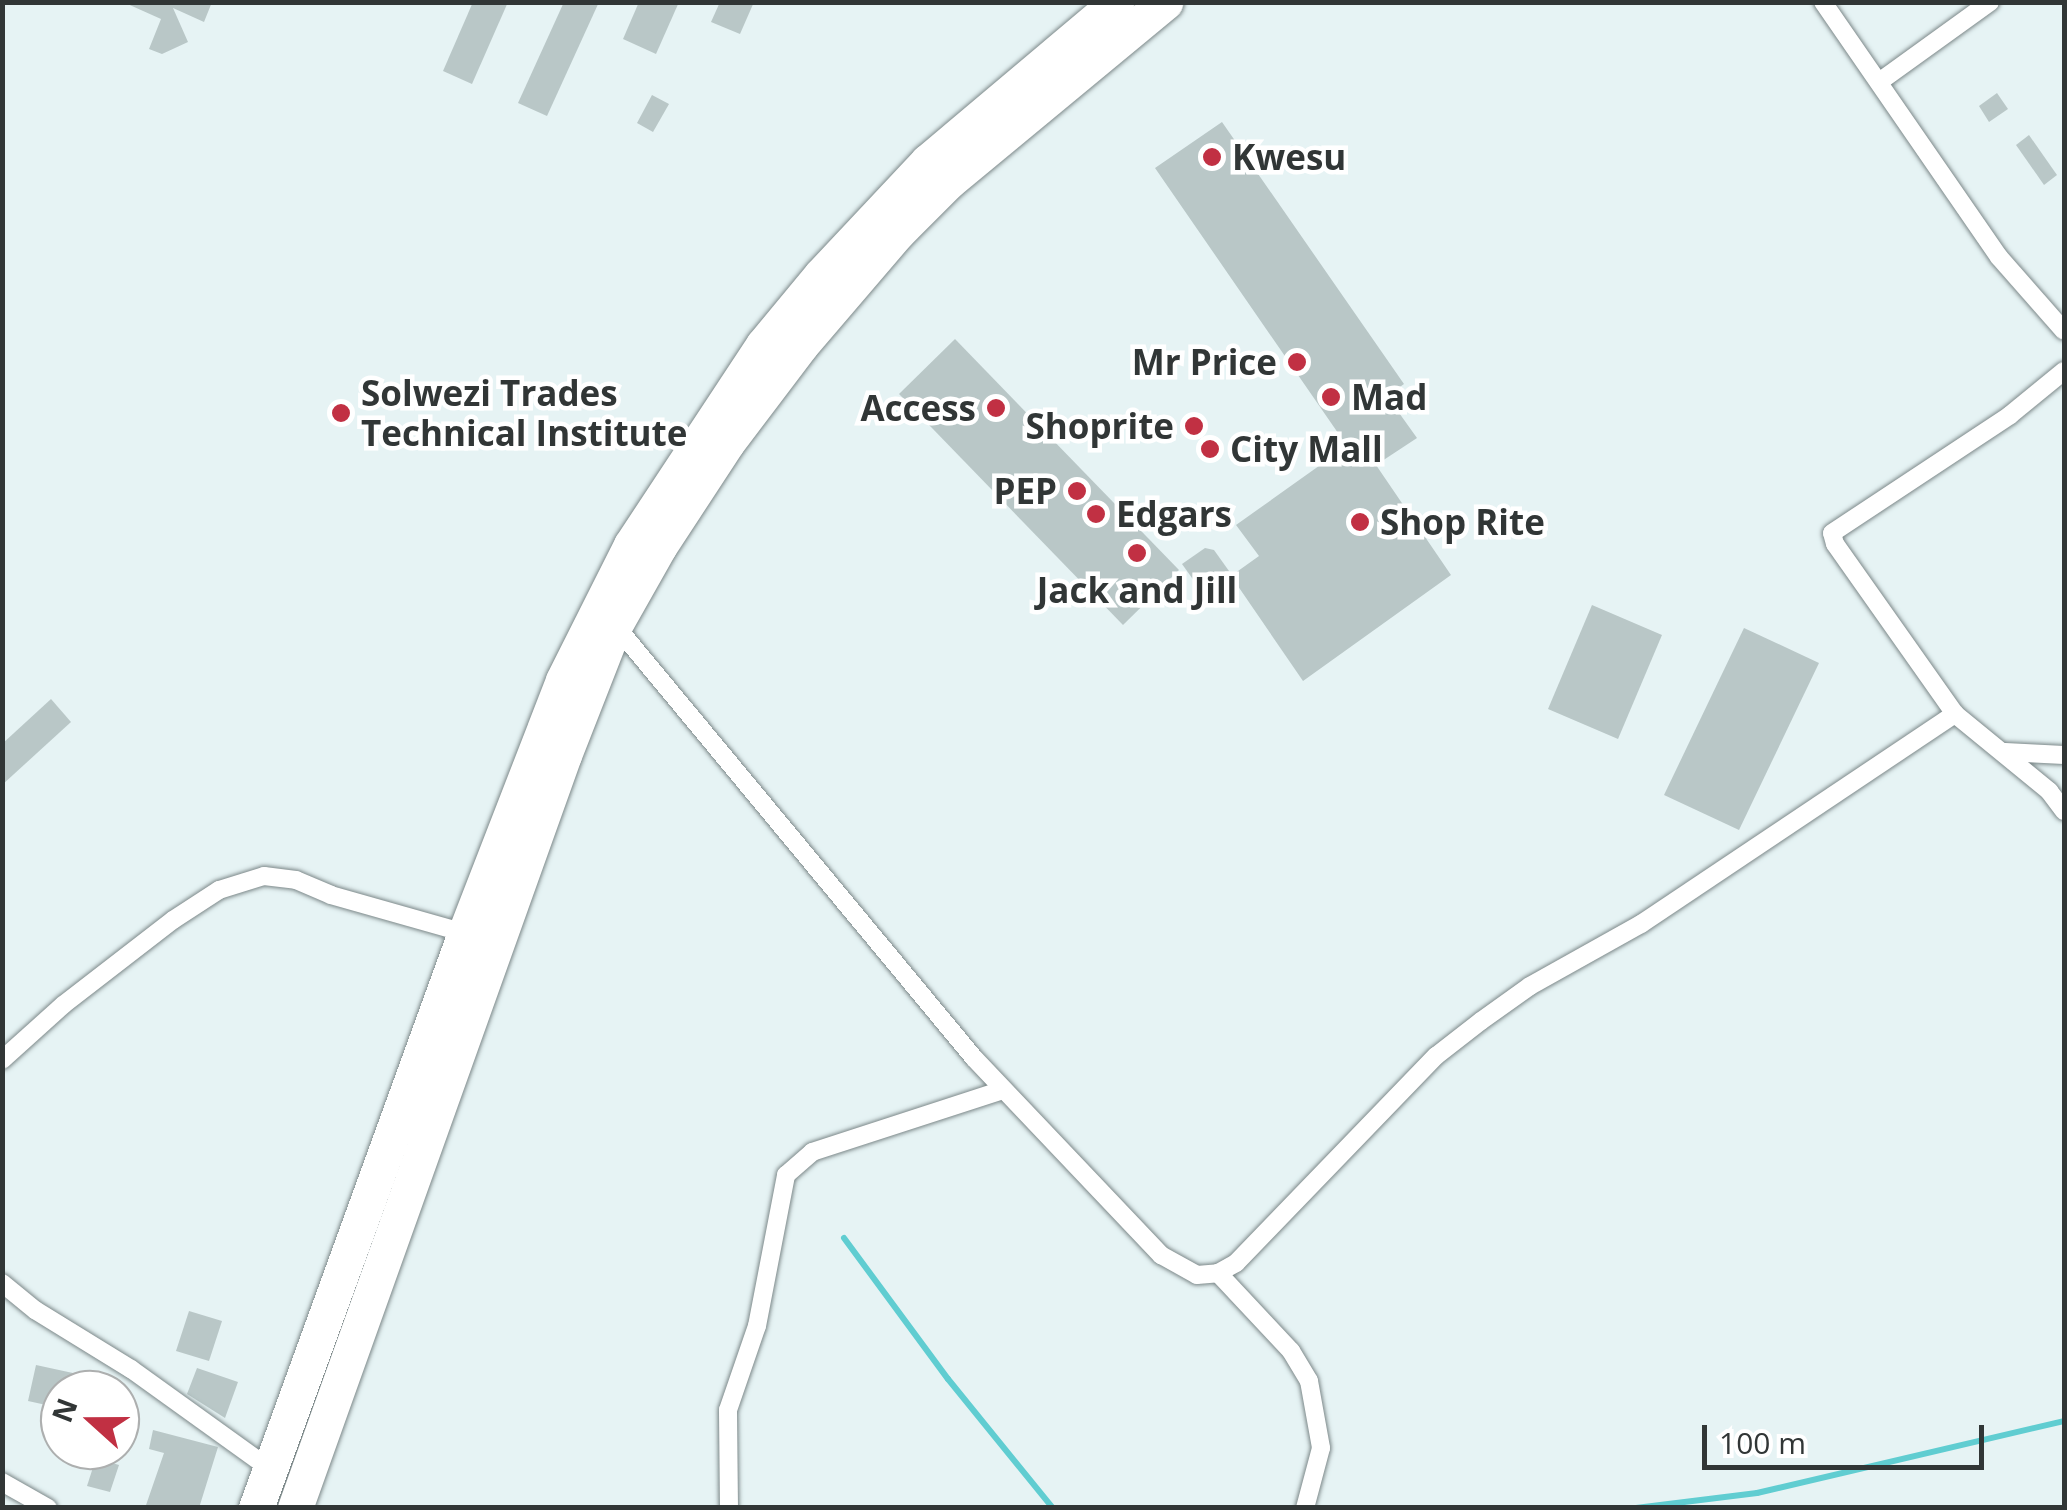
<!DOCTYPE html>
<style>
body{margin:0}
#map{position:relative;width:2067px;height:1510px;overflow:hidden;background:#e6f3f4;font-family:"Open Sans",sans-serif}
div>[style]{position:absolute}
.stream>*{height:6px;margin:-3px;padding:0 3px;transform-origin:3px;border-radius:3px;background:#60cdd1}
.building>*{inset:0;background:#b9c7c7}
.roads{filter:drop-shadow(0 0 2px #7c8889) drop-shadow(0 0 2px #7c8889)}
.street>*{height:18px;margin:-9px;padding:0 9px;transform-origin:9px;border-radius:9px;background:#fff}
.highway>*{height:35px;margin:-17.5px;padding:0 17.5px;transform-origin:17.5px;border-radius:17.5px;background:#fff}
.dots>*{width:28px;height:28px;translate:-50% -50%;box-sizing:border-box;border:5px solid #fff;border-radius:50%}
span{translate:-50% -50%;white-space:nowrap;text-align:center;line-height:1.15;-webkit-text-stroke:9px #fff;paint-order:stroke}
.poi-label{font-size:35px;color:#313636;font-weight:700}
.left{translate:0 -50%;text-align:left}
.right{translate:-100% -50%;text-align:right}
.frame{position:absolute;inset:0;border:5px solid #313636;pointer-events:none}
.north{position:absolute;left:40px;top:1370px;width:100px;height:100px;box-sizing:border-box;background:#fff;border:2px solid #adafaf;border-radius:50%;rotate:291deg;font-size:28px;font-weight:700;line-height:40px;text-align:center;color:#313636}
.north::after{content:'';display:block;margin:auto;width:35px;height:45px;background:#c13043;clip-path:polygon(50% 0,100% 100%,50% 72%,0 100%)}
.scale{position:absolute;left:1702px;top:1425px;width:282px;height:45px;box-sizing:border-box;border:5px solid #313636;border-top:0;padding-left:12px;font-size:30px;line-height:35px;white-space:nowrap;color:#313636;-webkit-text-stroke:8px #fff;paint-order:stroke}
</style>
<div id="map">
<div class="stream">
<i style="left:844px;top:1238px;width:175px;rotate:53.6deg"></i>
<i style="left:948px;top:1379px;width:166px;rotate:50.9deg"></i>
<i style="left:1636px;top:1508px;width:122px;rotate:-7.1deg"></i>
<i style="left:1757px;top:1493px;width:315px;rotate:-13.2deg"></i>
</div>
<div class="building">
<i style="clip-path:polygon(123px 2px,212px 2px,204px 22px,173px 8px,188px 42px,162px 54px,149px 49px,161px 19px)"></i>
<i style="clip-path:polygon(473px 2px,508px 2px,472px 84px,443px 71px)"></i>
<i style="clip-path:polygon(564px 2px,599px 2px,547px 116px,518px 103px)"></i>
<i style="clip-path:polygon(639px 2px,679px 2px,656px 54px,623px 39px)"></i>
<i style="clip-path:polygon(720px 2px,754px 2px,740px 34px,711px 22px)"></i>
<i style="clip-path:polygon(1997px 93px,2008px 109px,1989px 122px,1979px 106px)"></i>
<i style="clip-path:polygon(652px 95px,669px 104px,653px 132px,637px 123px)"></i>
<i style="clip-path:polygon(1222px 122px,1404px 384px,1387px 396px,1417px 438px,1376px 465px,1451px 575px,1303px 681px,1231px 576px,1259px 556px,1236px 525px,1347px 446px,1155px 168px)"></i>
<i style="clip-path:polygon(2029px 135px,2057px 175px,2044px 185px,2016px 145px)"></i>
<i style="clip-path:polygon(955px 339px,1179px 570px,1123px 625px,899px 394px)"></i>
<i style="clip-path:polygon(1205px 548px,1214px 550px,1229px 571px,1202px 592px,1182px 564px)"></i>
<i style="clip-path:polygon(1592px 605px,1662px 635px,1618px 739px,1548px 709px)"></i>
<i style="clip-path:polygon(1744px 628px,1819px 663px,1739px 830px,1664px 795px)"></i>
<i style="clip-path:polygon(51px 699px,71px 722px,2px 785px,2px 744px)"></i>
<i style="clip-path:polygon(189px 1311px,222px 1321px,209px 1361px,176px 1351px)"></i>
<i style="clip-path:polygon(36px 1365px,119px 1383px,118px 1390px,60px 1390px,60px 1408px,28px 1401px)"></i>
<i style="clip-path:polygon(197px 1368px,238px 1382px,225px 1418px,187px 1394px)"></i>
<i style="clip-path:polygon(153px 1430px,218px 1447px,199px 1508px,145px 1508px,164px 1453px,149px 1449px)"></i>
<i style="clip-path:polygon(96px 1458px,119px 1465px,110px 1492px,87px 1486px)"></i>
</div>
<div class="roads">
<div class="street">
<i style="left:1823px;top:2px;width:310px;rotate:55.4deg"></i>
<i style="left:1999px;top:257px;width:98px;rotate:48.7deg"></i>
<i style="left:1879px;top:82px;width:137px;rotate:-35.8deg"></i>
<i style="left:615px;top:625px;width:562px;rotate:50.34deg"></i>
<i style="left:974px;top:1058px;width:272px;rotate:46.5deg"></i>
<i style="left:1161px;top:1255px;width:41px;rotate:29.1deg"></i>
<i style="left:1197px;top:1275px;width:21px;rotate:-5deg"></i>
<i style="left:1218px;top:1273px;width:21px;rotate:-29deg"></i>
<i style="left:1236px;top:1263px;width:288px;rotate:-46deg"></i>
<i style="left:1436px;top:1056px;width:57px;rotate:-37.9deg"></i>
<i style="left:1481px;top:1021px;width:60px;rotate:-35.5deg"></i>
<i style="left:1530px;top:986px;width:127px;rotate:-29.2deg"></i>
<i style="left:1641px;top:924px;width:378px;rotate:-33.8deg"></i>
<i style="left:1955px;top:714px;width:208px;rotate:-125.2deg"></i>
<i style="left:1835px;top:544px;width:11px;rotate:-105deg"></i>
<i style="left:1832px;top:533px;width:214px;rotate:-33.5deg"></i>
<i style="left:2010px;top:415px;width:70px;rotate:-39.2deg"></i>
<i style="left:1955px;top:714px;width:122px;rotate:39.3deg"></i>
<i style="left:2049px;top:791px;width:25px;rotate:53deg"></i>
<i style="left:2005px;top:752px;width:59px;rotate:2.9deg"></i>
<i style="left:2px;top:1060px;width:82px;rotate:-42deg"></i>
<i style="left:63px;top:1005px;width:139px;rotate:-37.7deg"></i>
<i style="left:173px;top:920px;width:55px;rotate:-33.1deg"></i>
<i style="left:219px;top:890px;width:47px;rotate:-17.3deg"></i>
<i style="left:264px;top:876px;width:32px;rotate:7deg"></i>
<i style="left:296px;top:880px;width:38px;rotate:23deg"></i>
<i style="left:331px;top:895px;width:139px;rotate:15.8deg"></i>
<i style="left:1218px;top:1273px;width:107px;rotate:46.9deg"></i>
<i style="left:1291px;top:1351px;width:35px;rotate:59deg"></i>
<i style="left:1309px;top:1381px;width:68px;rotate:79.8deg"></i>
<i style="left:1321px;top:1448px;width:62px;rotate:104.9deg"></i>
<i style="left:2px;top:1283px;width:43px;rotate:39.3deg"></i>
<i style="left:35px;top:1310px;width:113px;rotate:31.6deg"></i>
<i style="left:131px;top:1369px;width:170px;rotate:35.7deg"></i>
<i style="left:2px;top:1482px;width:53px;rotate:29.5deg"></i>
<i style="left:729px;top:1508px;width:98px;rotate:-90.6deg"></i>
<i style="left:728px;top:1410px;width:89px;rotate:-71deg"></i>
<i style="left:757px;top:1326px;width:154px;rotate:-79.1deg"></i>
<i style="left:786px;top:1175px;width:35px;rotate:-41deg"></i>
<i style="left:812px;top:1152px;width:201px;rotate:-18deg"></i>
</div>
<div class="highway">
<i style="left:256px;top:1508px;width:612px;rotate:-70.02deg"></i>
<i style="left:465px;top:933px;width:271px;rotate:-68.8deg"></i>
<i style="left:563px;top:680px;width:151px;rotate:-63.3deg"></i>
<i style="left:631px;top:545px;width:240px;rotate:-56.6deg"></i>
<i style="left:763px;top:345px;width:91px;rotate:-50.4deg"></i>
<i style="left:821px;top:275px;width:156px;rotate:-46.8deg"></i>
<i style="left:928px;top:161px;width:247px;rotate:-40.1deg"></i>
<i style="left:295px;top:1508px;width:800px;rotate:-70.34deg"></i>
<i style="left:564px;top:755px;width:140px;rotate:-68.6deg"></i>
<i style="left:615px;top:625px;width:90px;rotate:-60.6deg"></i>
<i style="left:659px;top:547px;width:124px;rotate:-56.8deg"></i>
<i style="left:727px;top:443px;width:123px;rotate:-52.9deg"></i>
<i style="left:801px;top:345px;width:149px;rotate:-49.4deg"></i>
<i style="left:898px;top:232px;width:72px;rotate:-45deg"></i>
<i style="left:949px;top:181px;width:281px;rotate:-39.6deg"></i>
</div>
</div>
<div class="dots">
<i style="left:1212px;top:157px;background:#c13043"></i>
<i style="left:1297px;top:362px;background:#c13043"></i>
<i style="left:1331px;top:397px;background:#c13043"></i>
<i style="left:996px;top:408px;background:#c13043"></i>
<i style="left:341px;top:413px;background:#c13043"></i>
<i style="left:1194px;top:426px;background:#c13043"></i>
<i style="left:1210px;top:449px;background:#c13043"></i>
<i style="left:1077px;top:491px;background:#c13043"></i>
<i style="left:1096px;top:514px;background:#c13043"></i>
<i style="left:1360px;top:522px;background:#c13043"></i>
<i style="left:1137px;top:553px;background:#c13043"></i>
</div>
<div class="poi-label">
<span class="left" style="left:1232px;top:157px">Kwesu</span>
<span class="right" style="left:1277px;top:362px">Mr Price</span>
<span class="left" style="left:361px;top:413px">Solwezi Trades<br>Technical Institute</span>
<span class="left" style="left:1351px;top:397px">Mad</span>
<span class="right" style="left:976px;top:408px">Access</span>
<span class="right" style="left:1174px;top:426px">Shoprite</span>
<span class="left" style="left:1230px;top:449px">City Mall</span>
<span class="right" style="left:1057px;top:491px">PEP</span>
<span class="left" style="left:1116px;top:514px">Edgars</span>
<span class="left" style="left:1380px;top:522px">Shop Rite</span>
<span style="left:1137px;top:590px">Jack and Jill</span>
</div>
<div class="frame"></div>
<div class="north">N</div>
<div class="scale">100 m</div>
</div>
